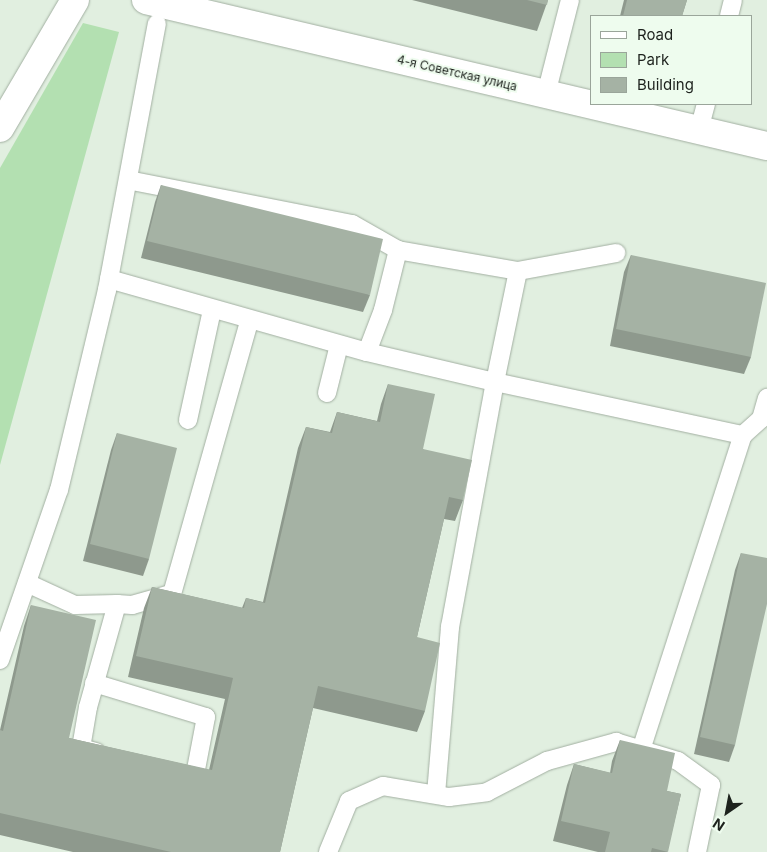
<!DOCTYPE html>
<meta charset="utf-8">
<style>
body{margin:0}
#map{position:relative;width:767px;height:852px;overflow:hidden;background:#e1efe0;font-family:Inter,sans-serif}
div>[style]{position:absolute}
.green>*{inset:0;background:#b3e0b1}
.roads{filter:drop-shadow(0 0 1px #a2afa1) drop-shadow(0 0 1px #a2afa1)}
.lane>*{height:18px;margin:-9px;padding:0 9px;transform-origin:9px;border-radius:9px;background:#fff}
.street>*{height:28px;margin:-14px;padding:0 14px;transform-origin:14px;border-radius:14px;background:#fff}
.wall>*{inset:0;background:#8e998d}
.building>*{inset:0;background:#a5b2a4}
span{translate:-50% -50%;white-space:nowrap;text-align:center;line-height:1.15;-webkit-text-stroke:4px #eefcee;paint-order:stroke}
.street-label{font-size:12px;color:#1d221d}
.legend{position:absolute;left:590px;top:15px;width:162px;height:90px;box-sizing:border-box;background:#eefcee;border:1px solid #9aa59a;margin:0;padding:6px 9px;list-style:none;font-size:15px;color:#1d221d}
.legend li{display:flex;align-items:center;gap:10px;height:25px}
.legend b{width:25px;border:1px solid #9aa59a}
.north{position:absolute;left:702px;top:787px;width:50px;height:50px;-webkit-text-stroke:4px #eefcee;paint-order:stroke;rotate:213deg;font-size:14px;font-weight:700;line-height:20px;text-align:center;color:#1d221d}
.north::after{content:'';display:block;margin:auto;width:18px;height:22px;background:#1d221d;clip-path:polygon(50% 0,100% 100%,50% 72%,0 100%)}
</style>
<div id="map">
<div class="green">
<i style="clip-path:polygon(83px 23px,119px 32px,0 465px,0 168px)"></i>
</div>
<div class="roads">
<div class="lane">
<i style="left:729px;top:16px;width:16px;rotate:-76deg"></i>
<i style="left:546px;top:94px;width:97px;rotate:-75.7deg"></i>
<i style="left:699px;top:130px;width:27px;rotate:-75deg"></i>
<i style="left:518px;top:271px;width:100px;rotate:-10.4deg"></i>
<i style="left:109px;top:279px;width:268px;rotate:15.8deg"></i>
<i style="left:367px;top:352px;width:45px;rotate:-69.1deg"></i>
<i style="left:383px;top:310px;width:62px;rotate:-76deg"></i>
<i style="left:398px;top:250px;width:53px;rotate:-150.5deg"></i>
<i style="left:352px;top:224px;width:228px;rotate:-168.9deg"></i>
<i style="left:367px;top:352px;width:131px;rotate:13.2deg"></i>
<i style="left:495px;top:382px;width:113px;rotate:-78.3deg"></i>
<i style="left:518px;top:271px;width:122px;rotate:-170.1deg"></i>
<i style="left:327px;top:393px;width:49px;rotate:-76deg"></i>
<i style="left:188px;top:420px;width:113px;rotate:-77.7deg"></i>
<i style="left:27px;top:583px;width:53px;rotate:24.6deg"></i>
<i style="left:75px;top:605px;width:42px;rotate:-1.4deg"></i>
<i style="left:117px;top:604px;width:107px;rotate:105.7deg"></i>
<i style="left:88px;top:707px;width:42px;rotate:99.7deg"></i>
<i style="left:81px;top:748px;width:16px;rotate:15deg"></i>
<i style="left:172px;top:594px;width:284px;rotate:-74.2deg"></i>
<i style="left:117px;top:604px;width:15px;rotate:4deg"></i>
<i style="left:132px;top:605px;width:37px;rotate:-16deg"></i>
<i style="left:0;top:660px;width:180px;rotate:-70.9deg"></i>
<i style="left:59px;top:490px;width:206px;rotate:-76.5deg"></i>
<i style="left:107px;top:290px;width:271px;rotate:-79.4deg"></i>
<i style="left:94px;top:683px;width:117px;rotate:16.9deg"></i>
<i style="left:206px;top:717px;width:64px;rotate:100.8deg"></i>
<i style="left:194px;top:780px;width:11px;rotate:-170deg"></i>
<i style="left:641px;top:750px;width:331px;rotate:-72.1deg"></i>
<i style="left:436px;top:794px;width:168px;rotate:-85.2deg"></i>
<i style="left:450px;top:627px;width:249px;rotate:-79.6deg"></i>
<i style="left:495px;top:382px;width:254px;rotate:12.1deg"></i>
<i style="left:743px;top:435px;width:24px;rotate:-42deg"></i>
<i style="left:761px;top:419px;width:22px;rotate:-74deg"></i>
<i style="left:328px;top:852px;width:55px;rotate:-67.6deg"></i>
<i style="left:349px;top:801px;width:37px;rotate:-24deg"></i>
<i style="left:383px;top:786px;width:67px;rotate:9.5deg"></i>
<i style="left:449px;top:797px;width:38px;rotate:-7deg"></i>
<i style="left:487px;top:792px;width:68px;rotate:-27.3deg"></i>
<i style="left:547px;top:761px;width:72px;rotate:-15.4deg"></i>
<i style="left:616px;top:742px;width:65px;rotate:17deg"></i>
<i style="left:678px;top:761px;width:41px;rotate:36deg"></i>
<i style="left:711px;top:785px;width:68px;rotate:101.8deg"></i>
</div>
<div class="street">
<i style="left:146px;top:0;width:638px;rotate:13.23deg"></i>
<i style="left:0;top:128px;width:148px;rotate:-59.6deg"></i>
</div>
</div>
<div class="wall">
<i style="clip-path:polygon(412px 0,548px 0,537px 31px)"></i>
<i style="clip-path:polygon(624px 0,687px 0,682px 16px,620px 16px)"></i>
<i style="clip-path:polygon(161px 185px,370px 295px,363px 312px,141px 258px,155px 202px)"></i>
<i style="clip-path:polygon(631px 255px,751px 357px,744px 374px,610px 346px,624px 272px)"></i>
<i style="clip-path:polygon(388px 384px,423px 449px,463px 500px,455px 521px,444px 519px,417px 637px,425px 711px,417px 732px,313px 708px,280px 852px,73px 852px,0 835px,0 730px,24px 626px,31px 605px,69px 738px,209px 770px,225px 699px,128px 677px,144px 608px,152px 587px,242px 608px,246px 598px,263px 602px,298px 448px,306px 427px,330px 432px,337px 412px,377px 421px,381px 404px)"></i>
<i style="clip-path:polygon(117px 433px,149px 559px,143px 576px,83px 561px,111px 450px)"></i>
<i style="clip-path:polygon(741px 553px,735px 745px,729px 762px,694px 754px,735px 570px)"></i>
<i style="clip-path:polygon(620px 740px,667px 791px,681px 794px,667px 852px,598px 852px,553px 841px,567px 785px,574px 764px,610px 773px,612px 761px)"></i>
</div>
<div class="building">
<i style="clip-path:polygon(527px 0,548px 0,547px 5px)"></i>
<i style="clip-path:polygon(627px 0,687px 0,682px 16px,623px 16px)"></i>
<i style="clip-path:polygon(161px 185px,383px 239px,370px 295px,147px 241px)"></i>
<i style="clip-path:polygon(631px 255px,766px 283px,751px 357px,616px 329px)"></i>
<i style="clip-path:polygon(388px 384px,435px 394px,423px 449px,472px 460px,463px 500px,449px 497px,417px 637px,440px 643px,425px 711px,318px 686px,280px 852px,171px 852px,0 813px,0 730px,3px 731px,31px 605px,96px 620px,69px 738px,212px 770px,233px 678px,136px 656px,152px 587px,244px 608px,246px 598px,265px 603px,306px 427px,332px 433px,337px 412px,380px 422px)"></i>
<i style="clip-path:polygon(117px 433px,177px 448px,149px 559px,90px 544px)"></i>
<i style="clip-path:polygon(741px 553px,767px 558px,767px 604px,735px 745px,700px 737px)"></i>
<i style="clip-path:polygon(620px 740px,675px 753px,667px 791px,681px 794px,668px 852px,652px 848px,651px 852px,605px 852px,610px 832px,561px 821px,574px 764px,612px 773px)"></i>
</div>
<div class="street-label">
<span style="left:457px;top:73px;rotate:13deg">4-я Советская улица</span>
</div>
<ul class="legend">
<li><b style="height:6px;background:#fff"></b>Road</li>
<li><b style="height:14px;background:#b3e0b1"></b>Park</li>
<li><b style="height:14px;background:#a5b2a4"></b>Building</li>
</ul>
<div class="north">N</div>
</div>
